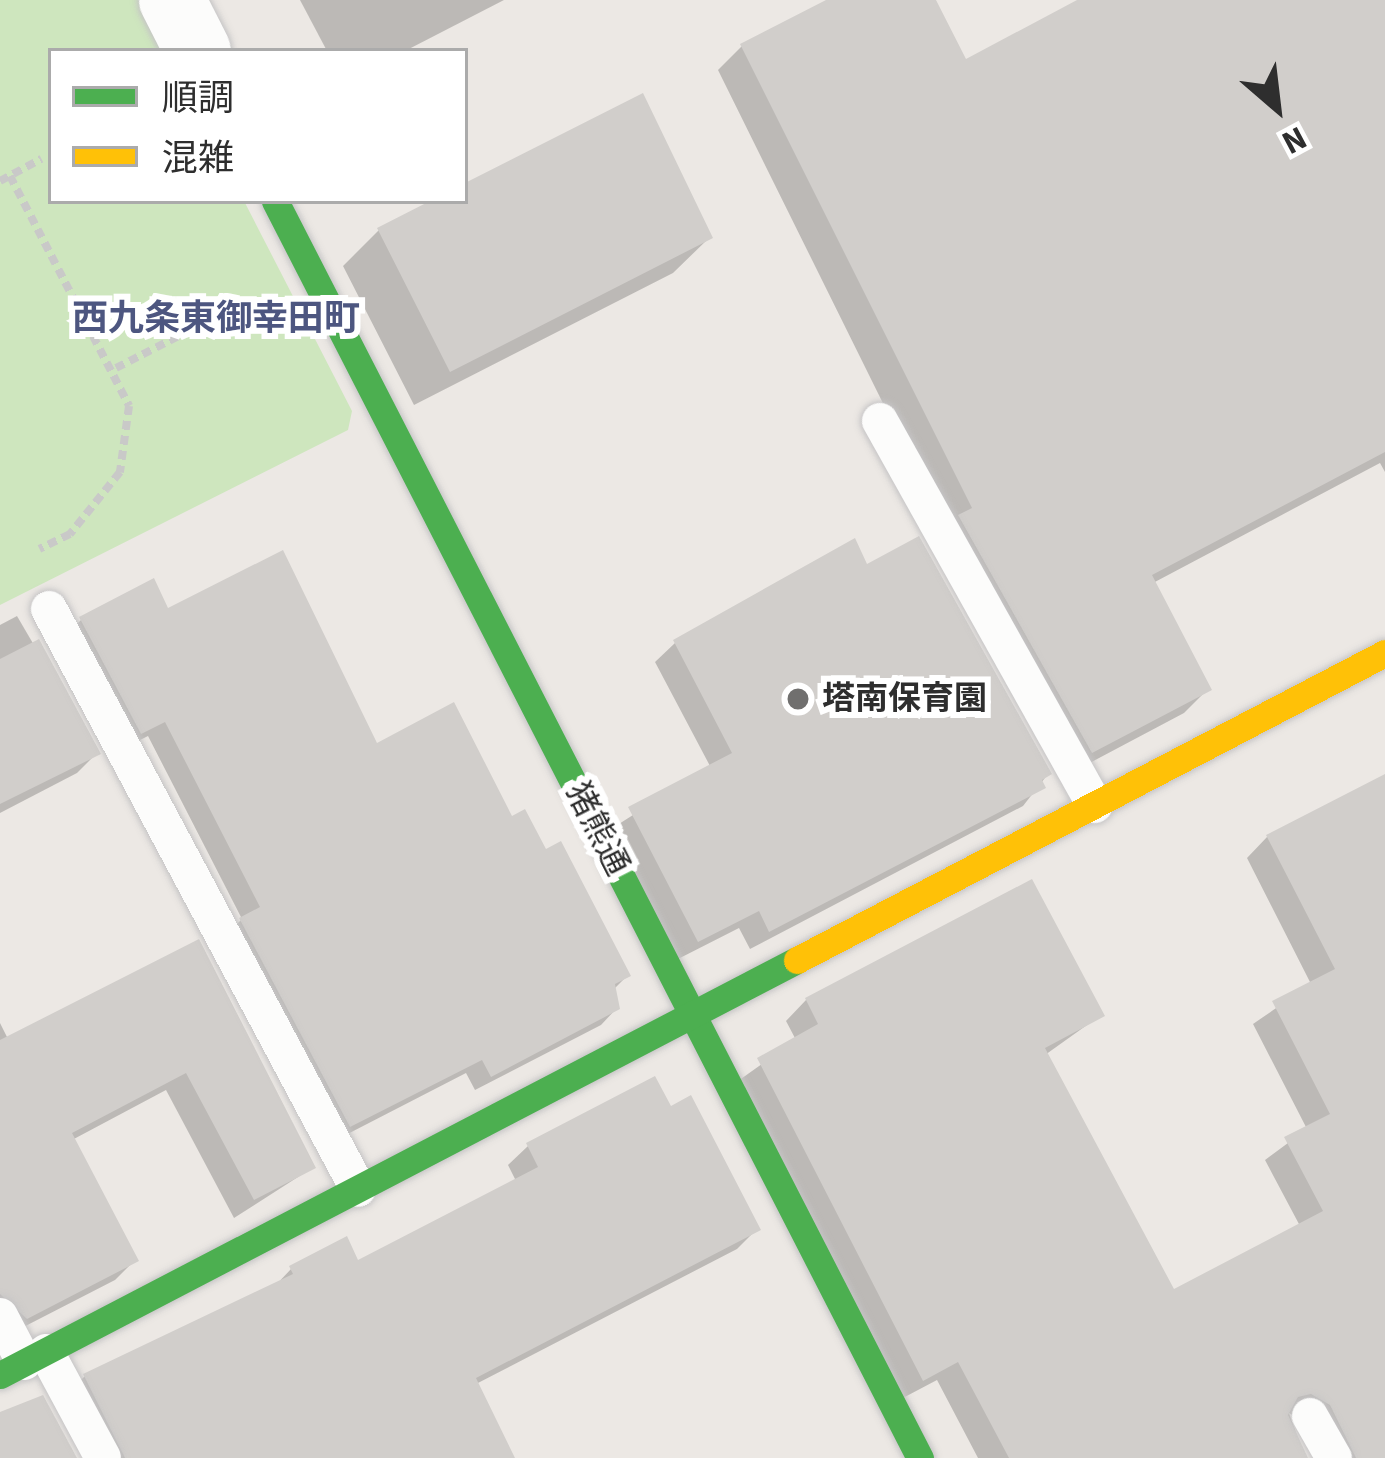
<!DOCTYPE html>
<meta charset="utf-8">
<style>
body{margin:0}
#map{position:relative;width:1385px;height:1458px;overflow:hidden;background:#ece8e4;font-family:"Source Sans 3","Noto Sans JP",sans-serif}
div>[style]{position:absolute}
.green>*{inset:0;background:#cee6be}
.shadow>*{inset:0;background:#0003}
.building>*{inset:0;background:#d1cecb}
.path>*{height:8px;margin-top:-4px;transform-origin:0;background:repeating-linear-gradient(90deg,#c9c9c8 0 9px,transparent 0 15px)}
.roads{filter:drop-shadow(0 0 3px #c5c4c5) drop-shadow(0 0 3px #c5c4c5)}
.lane>*{height:36px;margin:-18px;padding:0 18px;transform-origin:18px;border-radius:18px;background:#fcfcfb}
.street>*{height:66px;margin:-33px;padding:0 33px;transform-origin:33px;border-radius:33px;background:#fcfcfb}
.fast>*{height:27px;margin:-13.5px;padding:0 13.5px;transform-origin:13.5px;border-radius:13.5px;background:#4caf50}
.slow>*{height:27px;margin:-13.5px;padding:0 13.5px;transform-origin:13.5px;border-radius:13.5px;background:#ffc107}
.dots>*{width:33px;height:33px;translate:-50% -50%;box-sizing:border-box;border:6px solid #fff;border-radius:50%}
span{translate:-50% -50%;white-space:nowrap;text-align:center;line-height:1.15;-webkit-text-stroke:12px #fff;paint-order:stroke}
.poi-label{font-size:33px;color:#2e2e2e;font-weight:700}
.left{translate:0 -50%;text-align:left}
.street-label{font-size:33px;color:#2e2e2e}
.neighbourhood-label{font-size:36px;color:#4d5680;font-weight:700}
.legend{position:absolute;left:48px;top:48px;width:420px;height:156px;box-sizing:border-box;background:#fff;border:3px solid #ababab;margin:0;padding:15px 21px;list-style:none;font-size:36px;color:#2e2e2e}
.legend li{display:flex;align-items:center;gap:24px;height:60px}
.legend b{width:60px;border:3px solid #ababab}
.north{position:absolute;left:1217px;top:48px;width:120px;height:120px;-webkit-text-stroke:9px #fff;paint-order:stroke;rotate:152deg;font-size:33px;font-weight:700;line-height:48px;text-align:center;color:#2e2e2e}
.north::after{content:'';display:block;margin:auto;width:42px;height:54px;background:#2e2e2e;clip-path:polygon(50% 0,100% 100%,50% 72%,0 100%)}
</style>
<div id="map">
<div class="green">
<i style="clip-path:polygon(0 0,140px 0,166px 51px,51px 51px,51px 201px,244px 201px,352px 411px,348px 430px,0 605px)"></i>
</div>
<div class="shadow">
<i style="clip-path:polygon(300px 0,504px 0,405px 51px,327px 51px)"></i>
<i style="clip-path:polygon(833px 0,933px 0,964px 63px,1083px 0,1385px 0,1385px 472px,1380px 463px,1153px 583px,1208px 689px,1184px 713px,1067px 775px,718px 70px,742px 46px)"></i>
<i style="clip-path:polygon(465px 187px,709px 238px,673px 273px,414px 405px,343px 266px,379px 230px,437px 201px,465px 201px)"></i>
<i style="clip-path:polygon(865px 568px,1048px 774px,1023px 806px,750px 949px,739px 928px,678px 959px,611px 829px,710px 766px,655px 662px,675px 643px)"></i>
<i style="clip-path:polygon(167px 612px,375px 747px,511px 820px,544px 854px,627px 976px,613px 990px,617px 1008px,601px 1025px,475px 1090px,466px 1073px,334px 1141px,225px 936px,242px 919px,148px 736px,124px 748px,65px 636px,81px 620px)"></i>
<i style="clip-path:polygon(17px 616px,97px 753px,77px 773px,0 813px,0 625px)"></i>
<i style="clip-path:polygon(1385px 777px,1385px 1458px,1328px 1458px,1309px 1425px,1289px 1413px,1305px 1458px,978px 1458px,937px 1380px,901px 1399px,738px 1081px,796px 1040px,786px 1021px,806px 1000px,1101px 1015px,1045px 1055px,1173px 1294px,1300px 1226px,1265px 1160px,1307px 1129px,1253px 1024px,1311px 984px,1247px 858px,1267px 837px)"></i>
<i style="clip-path:polygon(198px 943px,312px 1168px,234px 1218px,166px 1090px,72px 1140px,135px 1260px,115px 1280px,6px 1336px,0 1328px,0 1023px,8px 1039px)"></i>
<i style="clip-path:polygon(669px 1110px,757px 1229px,737px 1249px,476px 1384px,512px 1458px,99px 1458px,65px 1396px,85px 1376px,274px 1287px,291px 1269px,357px 1264px,516px 1181px,508px 1165px,528px 1146px)"></i>
</div>
<div class="building">
<i style="clip-path:polygon(826px 0,936px 0,966px 59px,1077px 0,1385px 0,1385px 452px,1152px 575px,1212px 690px,1092px 753px,958px 515px,972px 508px,740px 44px)"></i>
<i style="clip-path:polygon(643px 93px,713px 238px,450px 372px,377px 228px,430px 201px,465px 201px,465px 183px)"></i>
<i style="clip-path:polygon(919px 536px,1052px 774px,1042px 780px,1046px 788px,769px 932px,759px 911px,698px 942px,628px 807px,732px 753px,673px 640px,855px 538px,867px 564px)"></i>
<i style="clip-path:polygon(283px 550px,377px 743px,454px 702px,512px 816px,525px 809px,546px 849px,561px 841px,631px 976px,615px 984px,620px 1009px,491px 1077px,482px 1060px,350px 1127px,239px 918px,260px 907px,165px 722px,141px 734px,79px 617px,154px 578px,168px 608px)"></i>
<i style="clip-path:polygon(39px 639px,101px 754px,0 804px,0 659px)"></i>
<i style="clip-path:polygon(1385px 774px,1385px 1458px,1356px 1458px,1330px 1405px,1311px 1394px,1298px 1397px,1288px 1415px,1308px 1458px,1009px 1458px,958px 1362px,923px 1381px,757px 1058px,818px 1024px,805px 998px,1032px 879px,1105px 1016px,1045px 1048px,1174px 1289px,1323px 1211px,1284px 1137px,1330px 1114px,1272px 1001px,1335px 969px,1266px 835px)"></i>
<i style="clip-path:polygon(199px 939px,316px 1168px,254px 1200px,186px 1073px,72px 1133px,139px 1261px,27px 1319px,0 1294px,0 1040px)"></i>
<i style="clip-path:polygon(655px 1076px,671px 1106px,691px 1095px,761px 1230px,476px 1378px,515px 1458px,125px 1458px,83px 1374px,293px 1274px,289px 1266px,347px 1236px,358px 1260px,538px 1167px,526px 1143px)"></i>
<i style="clip-path:polygon(43px 1395px,77px 1458px,0 1458px,0 1412px)"></i>
</div>
<div class="path">
<i style="left:10px;top:176px;width:259px;rotate:62.6deg"></i>
<i style="left:129px;top:406px;width:67px;rotate:97.8deg"></i>
<i style="left:120px;top:472px;width:80px;rotate:128.9deg"></i>
<i style="left:70px;top:534px;width:34px;rotate:154deg"></i>
<i style="left:0;top:181px;width:47px;rotate:-28.2deg"></i>
<i style="left:116px;top:368px;width:143px;rotate:-27.1deg"></i>
</div>
<div class="roads">
<div class="lane">
<i style="left:880px;top:421px;width:440px;rotate:60.8deg"></i>
<i style="left:49px;top:609px;width:657px;rotate:61.95deg"></i>
<i style="left:0;top:1316px;width:52px;rotate:62.4deg"></i>
<i style="left:46px;top:1352px;width:120px;rotate:61.7deg"></i>
<i style="left:1310px;top:1416px;width:48px;rotate:60.3deg"></i>
</div>
<div class="street">
<i style="left:172px;top:0;width:57px;rotate:63deg"></i>
</div>
<div class="fast">
<i style="left:275px;top:201px;width:1413px;rotate:62.84deg"></i>
<i style="left:0;top:1375px;width:899px;rotate:-27.51deg"></i>
</div>
<div class="slow">
<i style="left:797px;top:960px;width:663px;rotate:-27.57deg"></i>
</div>
</div>
<div class="dots">
<i style="left:798px;top:699px;background:#706f6e"></i>
</div>
<div class="poi-label">
<span class="left" style="left:822px;top:699px">塔南保育園</span>
</div>
<div class="street-label">
<span style="left:597px;top:829px;rotate:63deg">猪熊通</span>
</div>
<div class="neighbourhood-label">
<span style="left:216px;top:319px">西九条東御幸田町</span>
</div>
<ul class="legend">
<li><b style="height:15px;background:#4caf50"></b>順調</li>
<li><b style="height:15px;background:#ffc107"></b>混雑</li>
</ul>
<div class="north">N</div>
</div>
